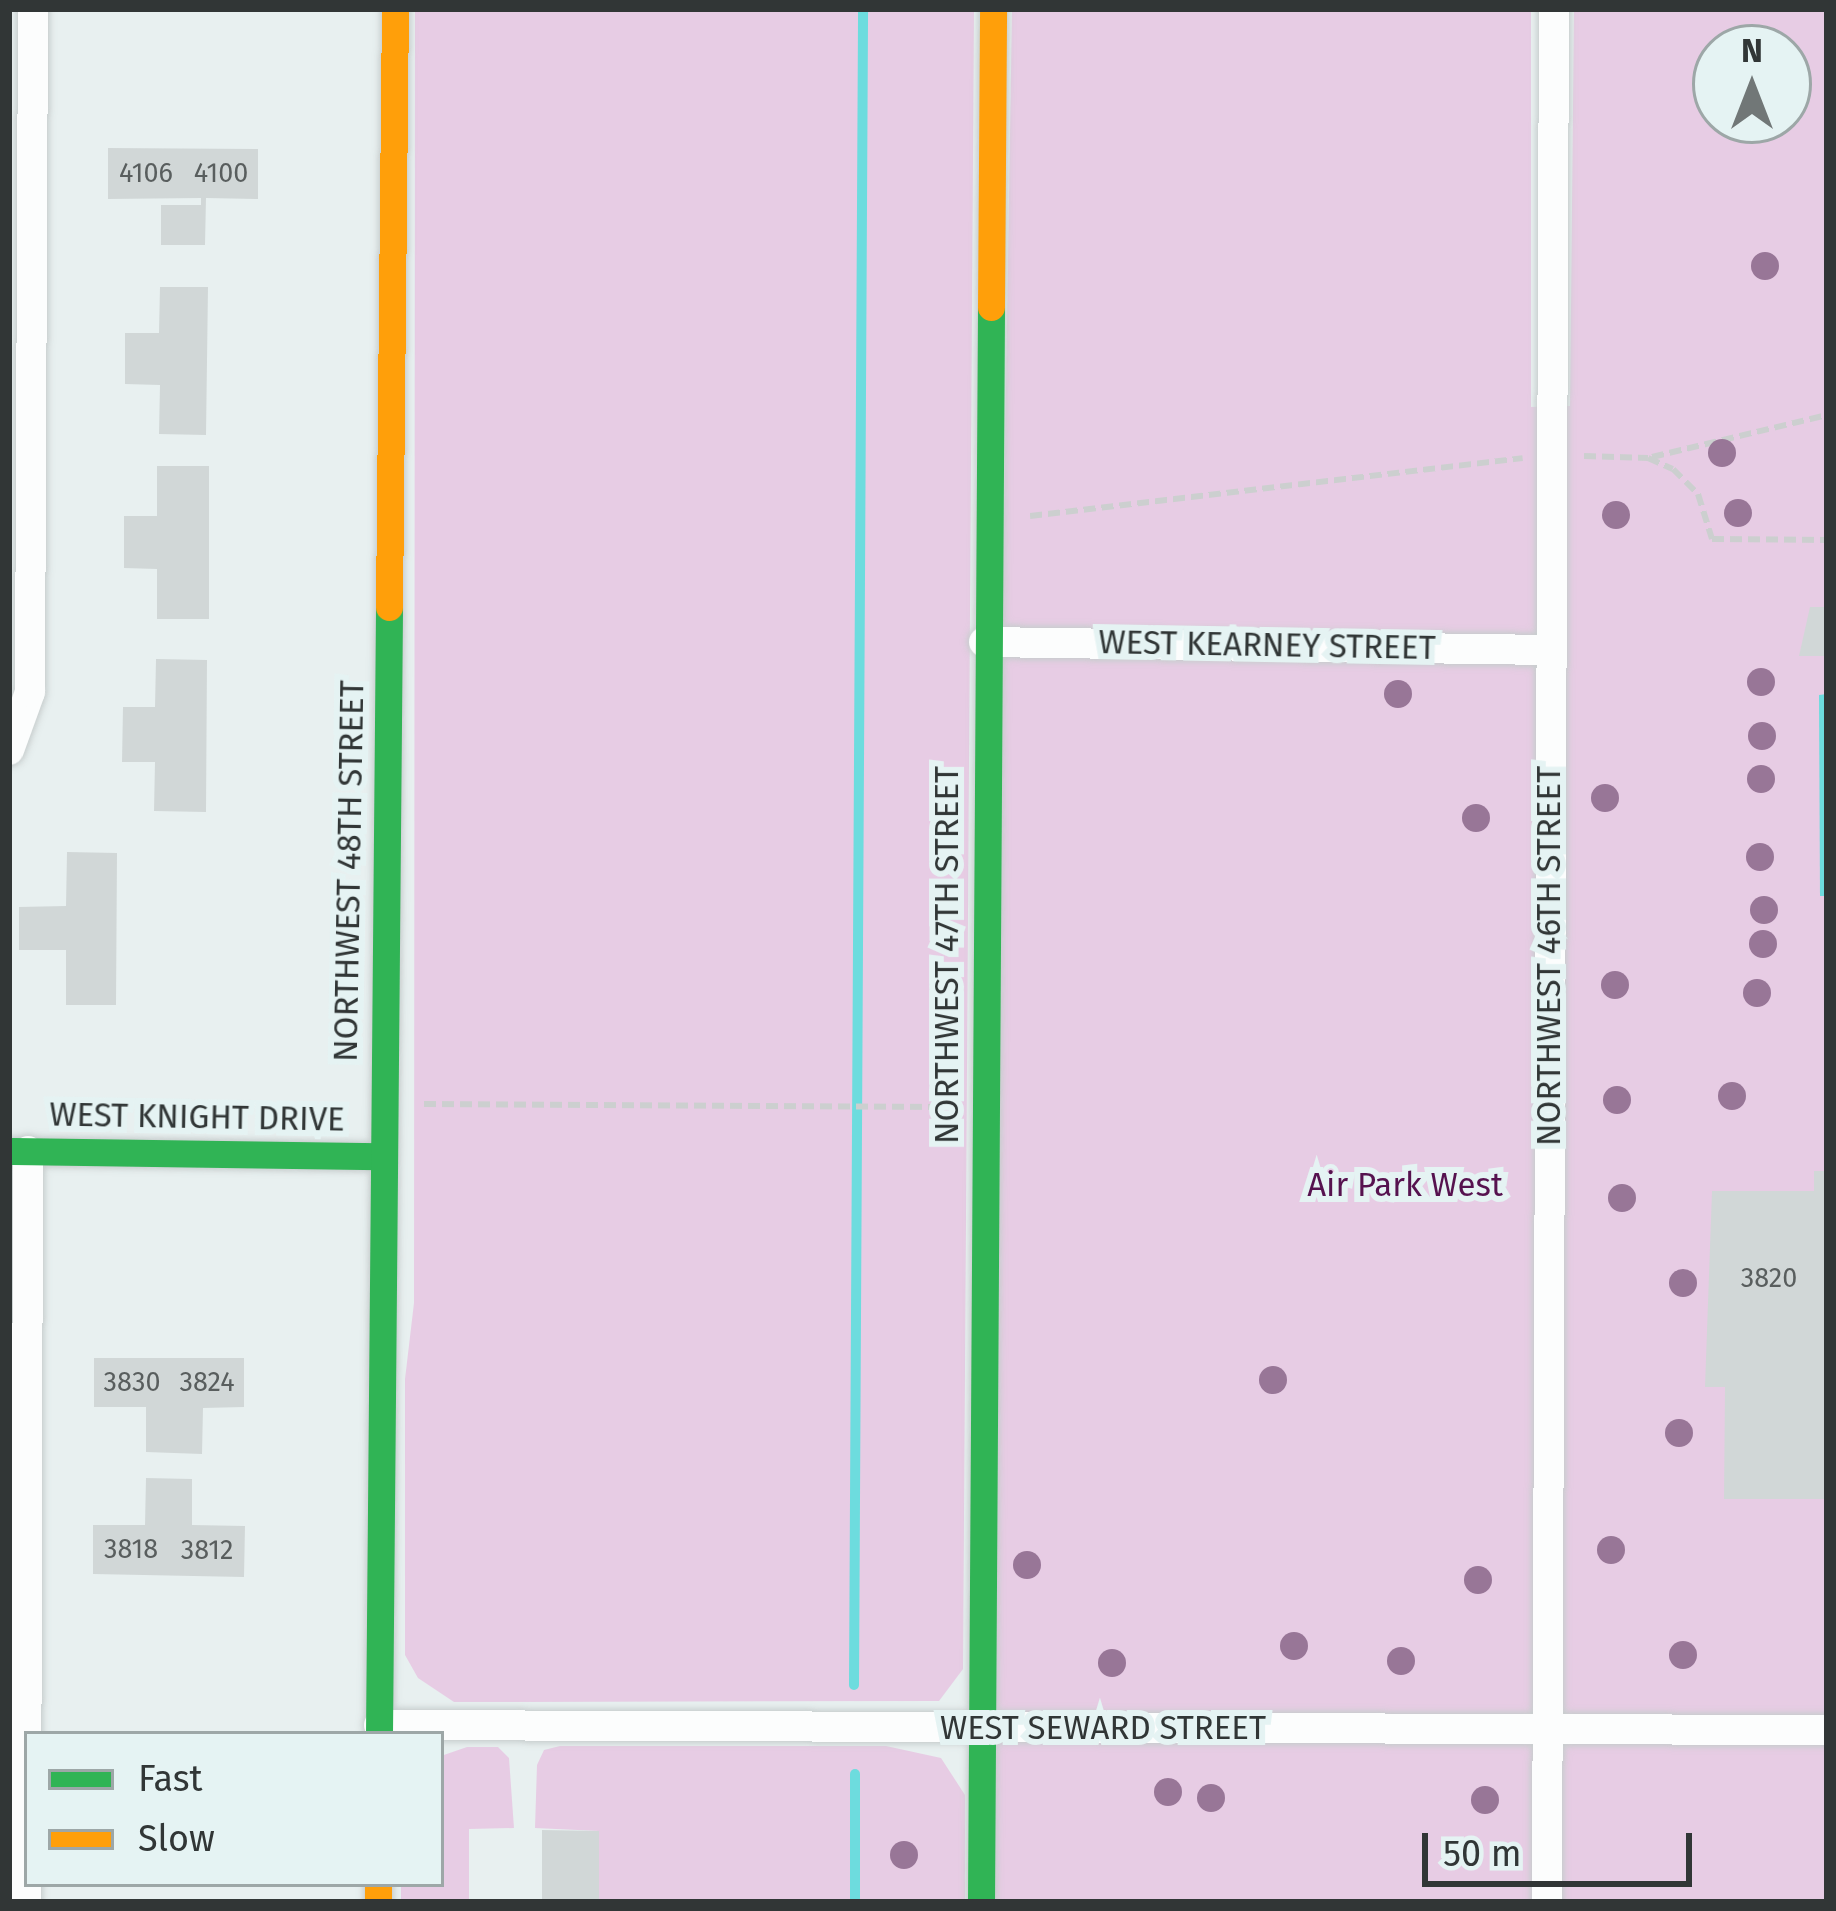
<!DOCTYPE html>
<style>
body{margin:0}
#map{position:relative;width:1836px;height:1911px;overflow:hidden;background:#e8f0f0;font-family:"Fira Sans",sans-serif}
div>[style]{position:absolute}
.green>*{inset:0;background:#e7cce4}
.water>*{inset:0;background:#6ddcde}
.stream>*{height:10px;margin:-5px;padding:0 5px;transform-origin:5px;border-radius:5px;background:#6ddcde}
.building>*{inset:0;background:#d1d7d7}
.path>*{height:6px;margin-top:-3px;transform-origin:0;background:repeating-linear-gradient(90deg,#cccfcf 0 12px,transparent 0 18px)}
.roads{filter:drop-shadow(0 0 3px #c7cdcd) drop-shadow(0 0 3px #c7cdcd)}
.street>*{height:30px;margin:-15px;padding:0 15px;transform-origin:15px;border-radius:15px;background:#fcfdfd}
.fast>*{height:27px;margin:-13.5px;padding:0 13.5px;transform-origin:13.5px;border-radius:13.5px;background:#30b455}
.slow>*{height:27px;margin:-13.5px;padding:0 13.5px;transform-origin:13.5px;border-radius:13.5px;background:#ff9f0a}
.trees>*{width:28px;height:28px;margin:-14px;border-radius:50%;background:#987697}
span{translate:-50% -50%;white-space:nowrap;text-align:center;line-height:1.15;-webkit-text-stroke:12px #e5f3f3;paint-order:stroke}
.number-label{font-size:27px;color:#595e5e}
.number-label span{-webkit-text-stroke-width:0}
.street-label{font-size:33px;color:#313636}
.park-label{font-size:33px;color:#56124f}
.frame{position:absolute;inset:0;border:12px solid #313636;pointer-events:none}
.legend{position:absolute;left:24px;top:1731px;width:420px;height:156px;box-sizing:border-box;background:#e5f3f3;border:3px solid #9da7a7;margin:0;padding:15px 21px;list-style:none;font-size:36px;color:#313636}
.legend li{display:flex;align-items:center;gap:24px;height:60px}
.legend b{width:60px;border:3px solid #9da7a7}
.north{position:absolute;left:1692px;top:24px;width:120px;height:120px;box-sizing:border-box;background:#e5f3f3;border:3px solid #9da7a7;border-radius:50%;rotate:0deg;font-size:33px;font-weight:700;line-height:48px;text-align:center;color:#313636}
.north::after{content:'';display:block;margin:auto;width:42px;height:54px;background:#717777;clip-path:polygon(50% 0,100% 100%,50% 72%,0 100%)}
.scale{position:absolute;left:1422px;top:1833px;width:270px;height:54px;box-sizing:border-box;border:6px solid #313636;border-top:0;padding-left:15px;font-size:36px;line-height:42px;white-space:nowrap;color:#313636;-webkit-text-stroke:9px #e5f3f3;paint-order:stroke}
</style>
<div id="map">
<div class="green">
<i style="clip-path:polygon(415px 9px,974px 9px,963px 1669px,939px 1701px,454px 1702px,418px 1678px,405px 1655px,405px 1379px,414px 1303px)"></i>
<i style="clip-path:polygon(evenodd,1012px 9px,1531px 9px,1531px 407px,1570px 406px,1574px 9px,1827px 9px,1827px 1902px,982px 1902px,1012px 9px,1716px 48px,1788px 48px,1788px 120px,1716px 120px,1716px 48px)"></i>
<i style="clip-path:polygon(560px 1746px,886px 1746px,941px 1758px,965px 1795px,965px 1902px,599px 1902px,599px 1831px,535px 1828px,537px 1765px,544px 1750px)"></i>
<i style="clip-path:polygon(467px 1747px,498px 1747px,509px 1758px,514px 1828px,469px 1829px,469px 1902px,401px 1902px,401px 1884px,441px 1884px,441px 1756px)"></i>
</div>
<div class="water">
<i style="clip-path:polygon(1827px 694px,1827px 896px,1820px 896px,1819px 695px)"></i>
</div>
<div class="stream">
<i style="left:854px;top:1685px;width:1676px;rotate:-89.69deg"></i>
<i style="left:855px;top:1902px;width:128px;rotate:-90deg"></i>
</div>
<div class="building">
<i style="clip-path:polygon(108px 148px,258px 149px,258px 199px,206px 198px,205px 245px,161px 245px,161px 205px,201px 205px,201px 198px,108px 199px)"></i>
<i style="clip-path:polygon(160px 287px,208px 287px,206px 435px,159px 434px,160px 385px,125px 384px,125px 333px,159px 333px)"></i>
<i style="clip-path:polygon(157px 466px,209px 466px,209px 619px,157px 619px,157px 569px,124px 568px,124px 516px,157px 516px)"></i>
<i style="clip-path:polygon(1810px 607px,1827px 607px,1827px 656px,1799px 656px)"></i>
<i style="clip-path:polygon(156px 659px,207px 660px,206px 812px,154px 811px,155px 762px,122px 762px,123px 707px,155px 707px)"></i>
<i style="clip-path:polygon(67px 852px,117px 853px,116px 1005px,66px 1005px,66px 950px,19px 950px,19px 907px,66px 906px)"></i>
<i style="clip-path:polygon(1814px 1171px,1827px 1171px,1827px 1499px,1724px 1499px,1725px 1387px,1705px 1387px,1712px 1191px,1814px 1191px)"></i>
<i style="clip-path:polygon(94px 1358px,244px 1358px,244px 1407px,203px 1408px,202px 1454px,146px 1452px,146px 1407px,94px 1407px)"></i>
<i style="clip-path:polygon(146px 1478px,192px 1479px,192px 1525px,245px 1526px,244px 1577px,93px 1574px,93px 1525px,145px 1525px)"></i>
<i style="clip-path:polygon(542px 1830px,599px 1831px,599px 1902px,542px 1902px)"></i>
</div>
<div class="path">
<i style="left:1584px;top:456px;width:64px;rotate:1.8deg"></i>
<i style="left:1648px;top:458px;width:27px;rotate:24deg"></i>
<i style="left:1673px;top:469px;width:35px;rotate:45deg"></i>
<i style="left:1698px;top:494px;width:47px;rotate:72.7deg"></i>
<i style="left:1712px;top:539px;width:115px;rotate:0.5deg"></i>
<i style="left:1652px;top:457px;width:180px;rotate:-13.5deg"></i>
<i style="left:1030px;top:516px;width:496px;rotate:-6.7deg"></i>
<i style="left:424px;top:1104px;width:521px;rotate:0.33deg"></i>
</div>
<div class="roads">
<div class="street">
<i style="left:984px;top:642px;width:566px;rotate:0.81deg"></i>
<i style="left:9px;top:750px;width:62px;rotate:-70.1deg"></i>
<i style="left:30px;top:692px;width:683px;rotate:-89.75deg"></i>
<i style="left:379px;top:1725px;width:1448px;rotate:0.2deg"></i>
<i style="left:26px;top:1902px;width:751px;rotate:-89.85deg"></i>
<i style="left:1547px;top:1902px;width:1893px;rotate:-89.79deg"></i>
</div>
<div class="fast">
<i style="left:9px;top:1151px;width:375px;rotate:0.8deg"></i>
<i style="left:379px;top:1734px;width:1127px;rotate:-89.49deg"></i>
<i style="left:981px;top:1902px;width:1595px;rotate:-89.64deg"></i>
</div>
<div class="slow">
<i style="left:991px;top:307px;width:298px;rotate:-89.6deg"></i>
<i style="left:389px;top:607px;width:598px;rotate:-89.43deg"></i>
<i style="left:378px;top:1884px;width:18px;rotate:90deg"></i>
</div>
</div>
<div class="trees">
<i style="left:1765px;top:266px"></i>
<i style="left:1722px;top:453px"></i>
<i style="left:1738px;top:513px"></i>
<i style="left:1616px;top:515px"></i>
<i style="left:1761px;top:682px"></i>
<i style="left:1398px;top:694px"></i>
<i style="left:1762px;top:736px"></i>
<i style="left:1761px;top:779px"></i>
<i style="left:1605px;top:798px"></i>
<i style="left:1476px;top:818px"></i>
<i style="left:1760px;top:857px"></i>
<i style="left:1764px;top:910px"></i>
<i style="left:1763px;top:944px"></i>
<i style="left:1615px;top:985px"></i>
<i style="left:1757px;top:993px"></i>
<i style="left:1732px;top:1096px"></i>
<i style="left:1617px;top:1100px"></i>
<i style="left:1622px;top:1198px"></i>
<i style="left:1683px;top:1283px"></i>
<i style="left:1273px;top:1380px"></i>
<i style="left:1679px;top:1433px"></i>
<i style="left:1611px;top:1550px"></i>
<i style="left:1027px;top:1565px"></i>
<i style="left:1478px;top:1580px"></i>
<i style="left:1294px;top:1646px"></i>
<i style="left:1683px;top:1655px"></i>
<i style="left:1401px;top:1661px"></i>
<i style="left:1112px;top:1663px"></i>
<i style="left:1168px;top:1792px"></i>
<i style="left:1211px;top:1798px"></i>
<i style="left:1485px;top:1800px"></i>
<i style="left:904px;top:1855px"></i>
</div>
<div class="number-label">
<span style="left:146px;top:174px">4106</span>
<span style="left:221px;top:174px">4100</span>
<span style="left:1769px;top:1279px">3820</span>
<span style="left:132px;top:1383px">3830</span>
<span style="left:207px;top:1383px">3824</span>
<span style="left:131px;top:1550px">3818</span>
<span style="left:207px;top:1551px">3812</span>
</div>
<div class="street-label">
<span style="left:1267px;top:646px;rotate:1deg">WEST KEARNEY STREET</span>
<span style="left:350px;top:871px;rotate:-89deg">NORTHWEST 48TH STREET</span>
<span style="left:948px;top:955px;rotate:-90deg">NORTHWEST 47TH STREET</span>
<span style="left:1550px;top:956px;rotate:-90deg">NORTHWEST 46TH STREET</span>
<span style="left:197px;top:1118px;rotate:1deg">WEST KNIGHT DRIVE</span>
<span style="left:1103px;top:1729px">WEST SEWARD STREET</span>
</div>
<div class="park-label">
<span style="left:1405px;top:1186px">Air Park West</span>
</div>
<div class="frame"></div>
<ul class="legend">
<li><b style="height:15px;background:#30b455"></b>Fast</li>
<li><b style="height:15px;background:#ff9f0a"></b>Slow</li>
</ul>
<div class="north">N</div>
<div class="scale">50 m</div>
</div>
